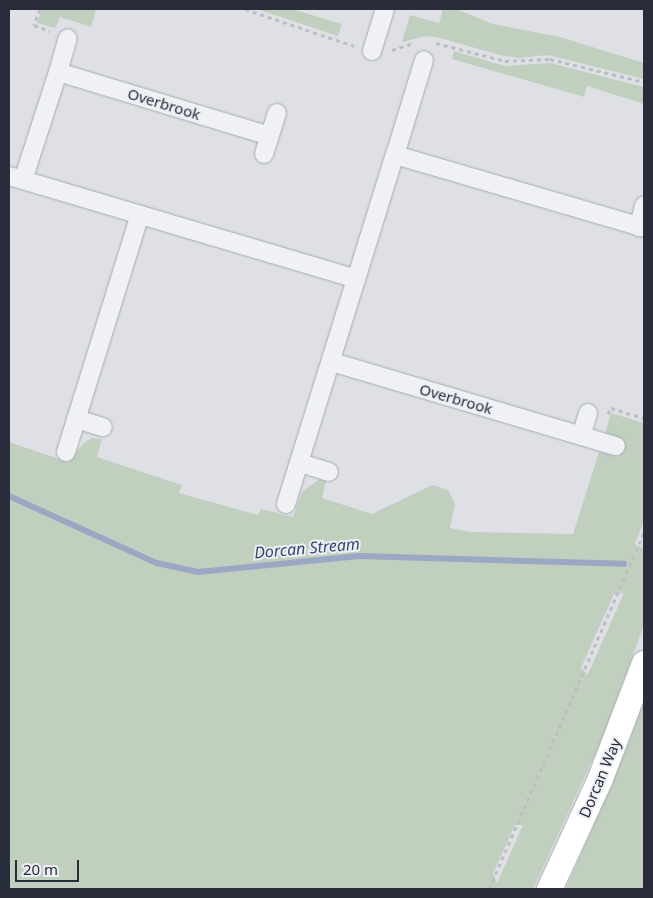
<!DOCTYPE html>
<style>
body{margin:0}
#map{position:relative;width:653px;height:898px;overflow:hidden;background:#dee0e6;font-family:"Noto Sans",sans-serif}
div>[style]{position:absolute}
.green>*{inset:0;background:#c1cfbf}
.stream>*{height:6px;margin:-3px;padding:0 3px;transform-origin:3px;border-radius:3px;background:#9ba8c4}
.path>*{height:3px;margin-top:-1.5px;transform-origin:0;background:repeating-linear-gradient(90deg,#bcbec5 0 4px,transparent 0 8px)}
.roads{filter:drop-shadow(0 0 1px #a7aab3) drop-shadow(0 0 1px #a7aab3)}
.street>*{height:18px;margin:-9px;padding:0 9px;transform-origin:9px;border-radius:9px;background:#f0f1f5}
.secondary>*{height:25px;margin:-12.5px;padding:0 12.5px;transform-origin:12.5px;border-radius:12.5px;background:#fff}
span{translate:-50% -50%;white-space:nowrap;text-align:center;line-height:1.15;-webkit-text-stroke:4px #edeff4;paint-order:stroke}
.street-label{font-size:15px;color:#282c3b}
.water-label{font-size:16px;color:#36456c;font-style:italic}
.frame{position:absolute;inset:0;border:10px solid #282c3b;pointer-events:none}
.scale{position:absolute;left:15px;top:860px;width:64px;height:22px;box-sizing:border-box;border:2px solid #282c3b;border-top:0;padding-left:6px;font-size:15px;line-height:18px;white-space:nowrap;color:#282c3b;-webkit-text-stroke:4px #edeff4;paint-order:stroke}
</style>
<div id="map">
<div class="green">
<i style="clip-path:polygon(42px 9px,96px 9px,91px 27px,60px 17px,55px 28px,37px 23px)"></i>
<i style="clip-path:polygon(257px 9px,292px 9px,342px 24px,338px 36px)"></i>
<i style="clip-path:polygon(443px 9px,456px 9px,493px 24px,560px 37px,644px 63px,644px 79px,548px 55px,518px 58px,500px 55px,440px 38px,426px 36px,402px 42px,410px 15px,439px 23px)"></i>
<i style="clip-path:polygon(454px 51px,505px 66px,550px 63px,644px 87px,644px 104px,587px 86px,584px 97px,452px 59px)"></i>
<i style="clip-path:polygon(evenodd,611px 413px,644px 423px,644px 521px,635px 544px,642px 548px,644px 542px,644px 625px,602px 739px,533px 889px,9px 889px,9px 442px,68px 462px,85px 442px,92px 438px,102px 439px,97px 457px,182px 485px,179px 493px,258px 515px,261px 509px,293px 517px,302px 492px,318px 480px,326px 480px,322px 498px,372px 514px,432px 485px,448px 490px,455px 504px,450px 528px,470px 532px,573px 534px,599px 452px,619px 457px,624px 440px,605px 433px,611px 413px,624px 593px,588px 674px,588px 675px,581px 668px,614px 594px,624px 593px,611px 413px,515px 825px,523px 825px,497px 883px,493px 873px,515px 825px)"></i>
<i style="clip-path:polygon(644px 699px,644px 889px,566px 889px,630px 740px)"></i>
</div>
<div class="stream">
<i style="left:9px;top:496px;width:162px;rotate:24.4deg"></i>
<i style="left:157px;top:563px;width:42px;rotate:12.4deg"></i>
<i style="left:198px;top:572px;width:162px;rotate:-5.7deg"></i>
<i style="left:359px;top:556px;width:265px;rotate:1.7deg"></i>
</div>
<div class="path">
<i style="left:40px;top:9px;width:17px;rotate:111deg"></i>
<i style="left:34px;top:25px;width:17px;rotate:21deg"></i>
<i style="left:245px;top:9px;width:115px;rotate:18.7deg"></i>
<i style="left:436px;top:43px;width:71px;rotate:14.6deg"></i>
<i style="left:505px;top:61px;width:45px;rotate:-2.5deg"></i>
<i style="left:550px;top:59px;width:97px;rotate:13.7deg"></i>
<i style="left:392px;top:50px;width:23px;rotate:-18deg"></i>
<i style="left:608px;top:414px;width:7px;rotate:-63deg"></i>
<i style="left:611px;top:408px;width:34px;rotate:17deg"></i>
<i style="left:489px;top:889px;width:388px;rotate:-66.5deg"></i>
</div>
<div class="roads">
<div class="street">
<i style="left:372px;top:51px;width:44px;rotate:-72.8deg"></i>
<i style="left:58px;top:72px;width:35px;rotate:-74deg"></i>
<i style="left:264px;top:154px;width:43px;rotate:-72.4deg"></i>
<i style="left:395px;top:155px;width:99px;rotate:-73deg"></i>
<i style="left:9px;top:176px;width:362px;rotate:16.5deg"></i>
<i style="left:23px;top:180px;width:114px;rotate:-72deg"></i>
<i style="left:58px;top:72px;width:221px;rotate:16.8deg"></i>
<i style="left:639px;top:227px;width:22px;rotate:-77deg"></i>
<i style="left:332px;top:362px;width:296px;rotate:16.5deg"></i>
<i style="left:76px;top:419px;width:28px;rotate:17deg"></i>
<i style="left:581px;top:436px;width:24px;rotate:-73deg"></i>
<i style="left:66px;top:452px;width:246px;rotate:-72.7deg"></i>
<i style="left:300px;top:463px;width:30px;rotate:17deg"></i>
<i style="left:286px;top:504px;width:366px;rotate:-72.7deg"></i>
<i style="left:395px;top:155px;width:259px;rotate:16.3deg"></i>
</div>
<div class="secondary">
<i style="left:549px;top:889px;width:122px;rotate:-65.3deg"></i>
<i style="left:600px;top:778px;width:123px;rotate:-69.1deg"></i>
</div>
</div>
<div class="street-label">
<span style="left:164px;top:104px;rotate:17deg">Overbrook</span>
<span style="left:456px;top:399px;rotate:16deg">Overbrook</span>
<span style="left:600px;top:778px;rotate:-67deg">Dorcan Way</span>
</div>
<div class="water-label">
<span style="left:307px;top:548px;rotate:-5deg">Dorcan Stream</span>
</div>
<div class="frame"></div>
<div class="scale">20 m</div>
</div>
